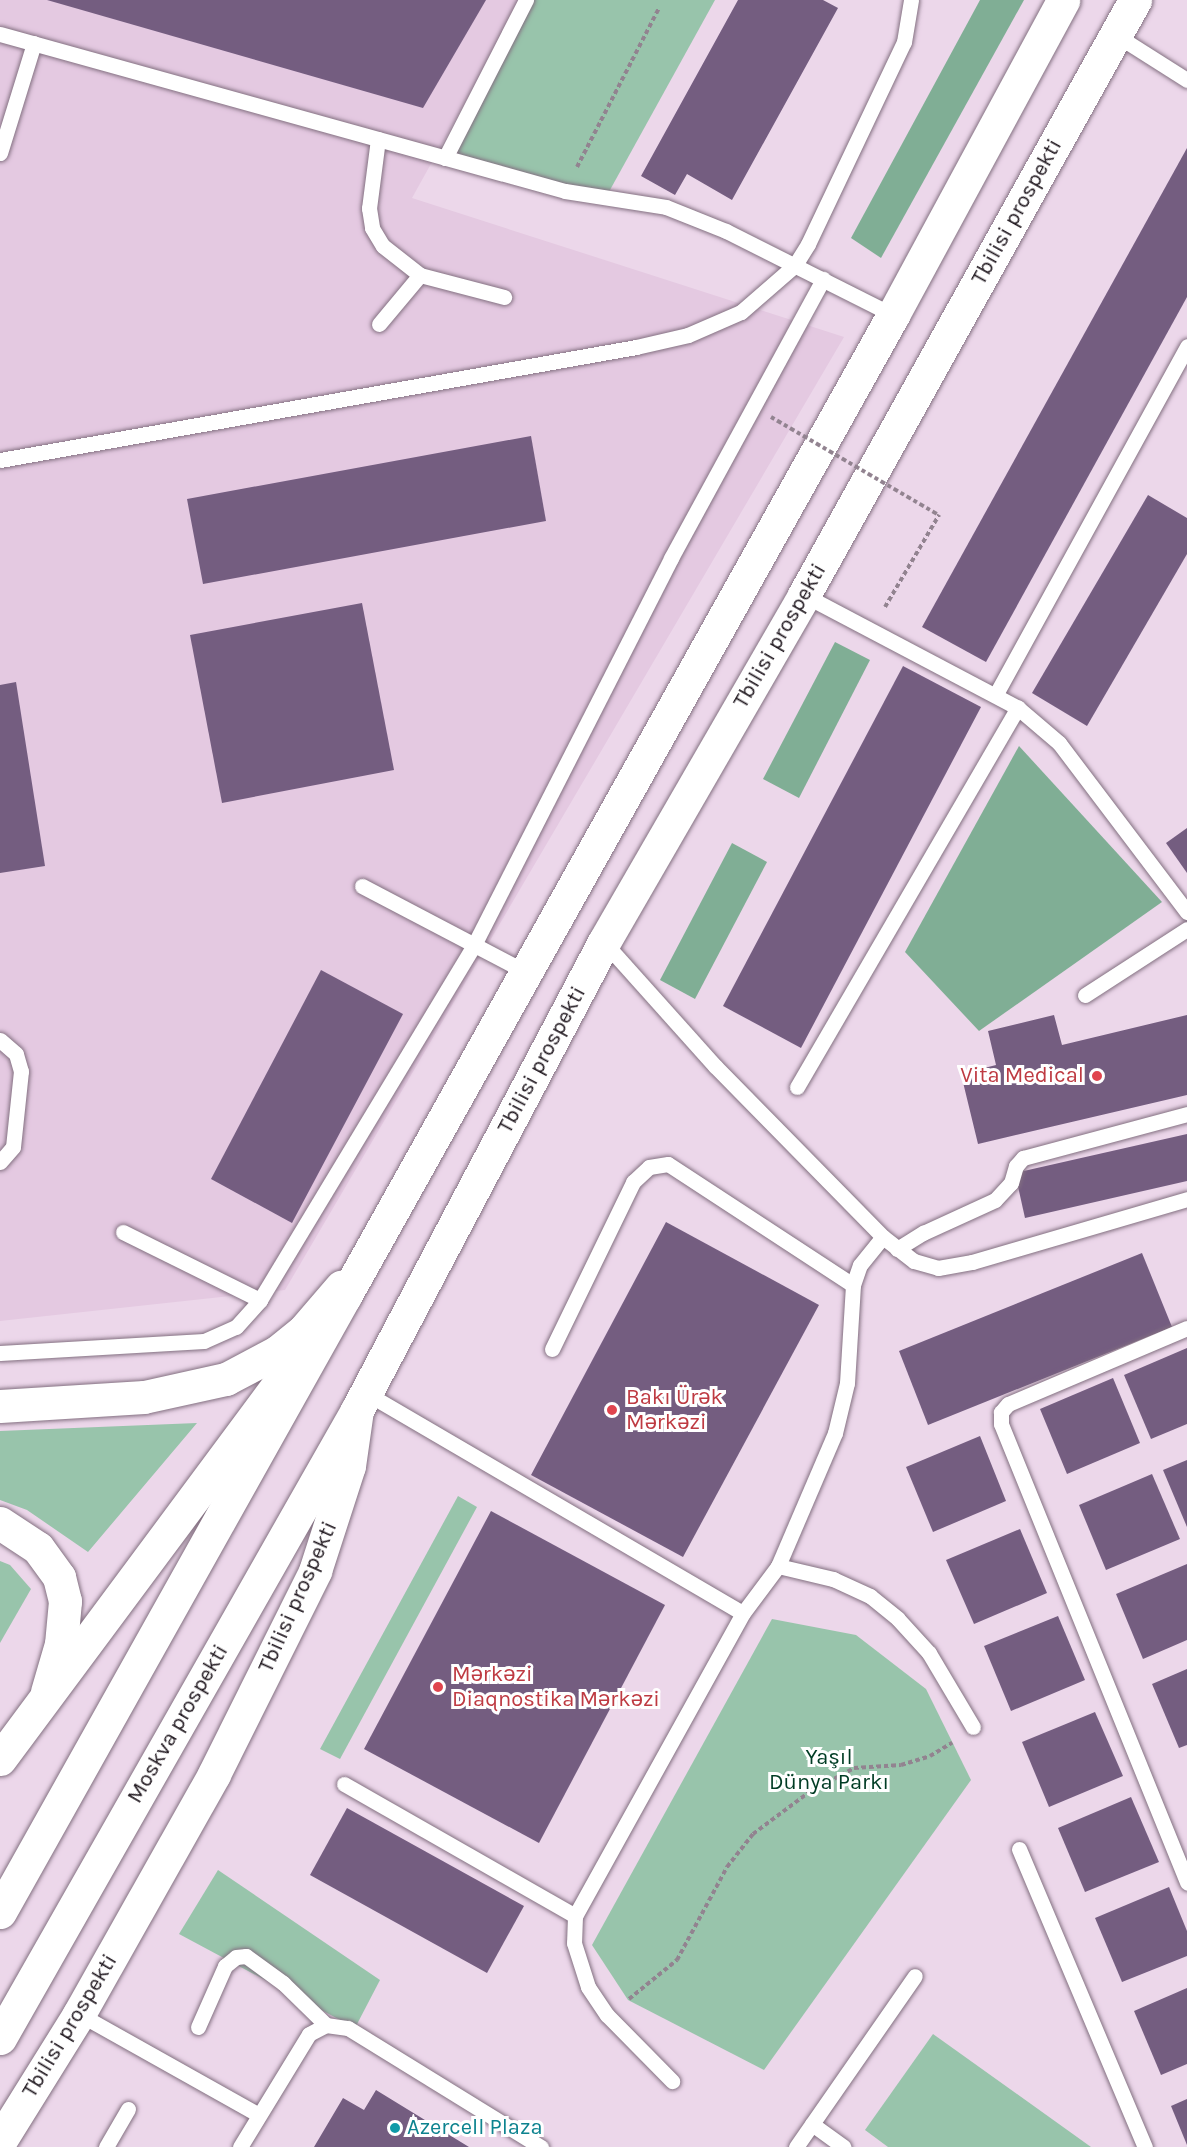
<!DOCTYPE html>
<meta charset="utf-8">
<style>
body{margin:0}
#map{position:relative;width:1187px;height:2147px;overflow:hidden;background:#ecd7ea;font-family:Karla,sans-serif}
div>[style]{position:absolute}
.built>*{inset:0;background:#e4c9e1}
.green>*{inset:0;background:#98c4ab}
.forest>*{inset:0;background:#80ae95}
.building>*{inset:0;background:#745d80}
.path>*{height:4px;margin-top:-2px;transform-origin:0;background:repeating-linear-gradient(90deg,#928390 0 4.5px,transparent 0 7.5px)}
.roads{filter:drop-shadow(0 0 2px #837081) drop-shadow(0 0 2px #837081)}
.service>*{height:15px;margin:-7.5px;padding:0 7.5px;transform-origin:7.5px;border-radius:7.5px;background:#fff}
.tertiary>*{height:33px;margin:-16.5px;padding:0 16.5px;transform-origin:16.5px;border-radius:16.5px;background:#fff}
.primary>*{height:33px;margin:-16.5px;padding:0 16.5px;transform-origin:16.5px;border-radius:16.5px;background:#fff}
.trunk>*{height:33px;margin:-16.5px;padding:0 16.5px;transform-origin:16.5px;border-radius:16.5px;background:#fff}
.path-bridge>*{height:4px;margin-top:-2px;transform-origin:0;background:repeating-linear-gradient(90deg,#928390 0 4.5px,transparent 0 7.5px)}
.dots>*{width:16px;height:16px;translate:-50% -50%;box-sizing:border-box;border:3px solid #fff;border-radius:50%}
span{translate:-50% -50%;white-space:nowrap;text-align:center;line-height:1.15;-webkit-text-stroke:6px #fff;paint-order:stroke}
.street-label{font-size:22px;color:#20181f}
.health-label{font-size:22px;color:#be3a42}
.right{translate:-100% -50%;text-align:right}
.left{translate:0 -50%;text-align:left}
.park-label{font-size:22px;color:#003c24}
.culture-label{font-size:22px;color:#0d838f}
</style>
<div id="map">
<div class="built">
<i style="clip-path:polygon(0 0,522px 0,412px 198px,844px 337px,285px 1290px,0 1321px)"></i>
</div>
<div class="green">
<i style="clip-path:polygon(534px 0,715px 0,605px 199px,450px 152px)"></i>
<i style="clip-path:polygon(197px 1423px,88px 1552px,27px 1510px,0 1500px,0 1431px)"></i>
<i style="clip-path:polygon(458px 1496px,477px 1507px,340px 1759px,320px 1749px)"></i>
<i style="clip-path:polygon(0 1561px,10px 1565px,31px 1589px,0 1643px)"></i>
<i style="clip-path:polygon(772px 1619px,856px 1635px,926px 1689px,971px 1780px,764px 2070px,628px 2000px,592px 1945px)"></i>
<i style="clip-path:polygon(218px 1870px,380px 1980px,355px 2028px,179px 1934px)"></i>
<i style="clip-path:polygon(933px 2034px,1091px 2147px,888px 2147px,865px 2130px)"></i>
</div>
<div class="forest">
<i style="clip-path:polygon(980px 0,1024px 0,881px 258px,851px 238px)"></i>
<i style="clip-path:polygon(835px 642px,870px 660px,799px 798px,763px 779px)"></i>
<i style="clip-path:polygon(1019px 746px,1162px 902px,979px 1031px,905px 952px)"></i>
<i style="clip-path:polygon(732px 843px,767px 862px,695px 999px,660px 980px)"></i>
</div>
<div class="building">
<i style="clip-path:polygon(47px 0,486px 0,423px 108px)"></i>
<i style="clip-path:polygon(738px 0,823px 0,838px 8px,732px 200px,687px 174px,675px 195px,641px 176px)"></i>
<i style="clip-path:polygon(1187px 148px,1187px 297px,986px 662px,922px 627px)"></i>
<i style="clip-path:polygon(531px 436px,546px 521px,203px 584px,187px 499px)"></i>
<i style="clip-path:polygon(1148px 495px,1187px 518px,1187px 554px,1087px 726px,1032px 693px)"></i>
<i style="clip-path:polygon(362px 603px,394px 770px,222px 803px,190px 635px)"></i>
<i style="clip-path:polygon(903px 666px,981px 707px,801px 1048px,723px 1006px)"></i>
<i style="clip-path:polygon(16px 682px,45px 866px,0 873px,0 685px)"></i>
<i style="clip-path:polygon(1187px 828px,1187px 873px,1166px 843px)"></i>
<i style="clip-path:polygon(321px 970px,403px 1014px,292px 1223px,211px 1179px)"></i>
<i style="clip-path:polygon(1054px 1015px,1062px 1045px,1187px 1015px,1187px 1095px,978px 1144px,961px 1074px,996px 1065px,988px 1031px)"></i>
<i style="clip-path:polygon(1187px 1134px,1187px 1181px,1025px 1218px,1015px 1173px)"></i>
<i style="clip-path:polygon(666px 1222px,819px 1305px,683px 1557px,531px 1475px)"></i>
<i style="clip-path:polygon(1142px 1253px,1172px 1327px,928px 1425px,899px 1351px)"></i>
<i style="clip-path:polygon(1187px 1348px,1187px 1424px,1151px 1439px,1124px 1375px)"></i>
<i style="clip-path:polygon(1113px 1378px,1140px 1443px,1067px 1474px,1040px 1409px)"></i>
<i style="clip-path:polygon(980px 1436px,1006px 1501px,933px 1532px,906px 1467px)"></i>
<i style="clip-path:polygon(1187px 1460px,1187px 1527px,1163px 1470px)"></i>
<i style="clip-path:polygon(1152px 1474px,1180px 1539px,1106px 1570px,1079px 1505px)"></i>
<i style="clip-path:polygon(491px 1511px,665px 1605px,539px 1843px,364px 1749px)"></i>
<i style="clip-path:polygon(1020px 1529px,1047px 1593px,974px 1624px,946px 1560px)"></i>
<i style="clip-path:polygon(1187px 1564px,1187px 1640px,1143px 1659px,1116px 1594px)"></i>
<i style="clip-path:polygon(1058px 1616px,1085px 1680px,1011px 1711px,984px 1646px)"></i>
<i style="clip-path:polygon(1187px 1669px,1187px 1745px,1179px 1748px,1152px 1684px)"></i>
<i style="clip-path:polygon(1095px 1712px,1123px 1776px,1049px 1807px,1022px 1742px)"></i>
<i style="clip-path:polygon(1131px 1797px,1159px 1862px,1085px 1892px,1058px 1828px)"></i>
<i style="clip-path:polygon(347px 1808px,524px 1906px,487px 1973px,310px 1875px)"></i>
<i style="clip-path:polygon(1169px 1887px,1187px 1931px,1187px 1956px,1122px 1982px,1095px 1918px)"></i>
<i style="clip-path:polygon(1187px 1988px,1187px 2064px,1161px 2075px,1134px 2011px)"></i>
<i style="clip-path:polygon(376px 2090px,469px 2147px,314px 2147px,343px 2098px,364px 2110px)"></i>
<i style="clip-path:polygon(1187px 2099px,1187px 2145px,1171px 2106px)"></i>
</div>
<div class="path">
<i style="left:577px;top:167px;width:179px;rotate:-62.7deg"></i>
<i style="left:885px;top:607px;width:107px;rotate:-59.6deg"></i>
<i style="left:629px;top:1999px;width:62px;rotate:-39.1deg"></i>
<i style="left:677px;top:1960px;width:106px;rotate:-61.7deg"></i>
<i style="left:727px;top:1867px;width:42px;rotate:-51.8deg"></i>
<i style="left:753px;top:1834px;width:69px;rotate:-36.7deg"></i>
<i style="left:808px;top:1793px;width:52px;rotate:-28.5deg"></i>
<i style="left:854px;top:1768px;width:47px;rotate:-3.7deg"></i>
<i style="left:901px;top:1765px;width:30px;rotate:-17deg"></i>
<i style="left:930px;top:1756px;width:26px;rotate:-31deg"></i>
</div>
<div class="roads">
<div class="service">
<i style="left:0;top:34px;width:586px;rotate:15.53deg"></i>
<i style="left:565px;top:191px;width:102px;rotate:9deg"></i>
<i style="left:666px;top:207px;width:65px;rotate:21.8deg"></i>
<i style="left:726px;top:231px;width:187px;rotate:26.7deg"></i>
<i style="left:1116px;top:35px;width:84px;rotate:32.4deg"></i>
<i style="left:378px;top:139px;width:70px;rotate:97.4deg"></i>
<i style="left:369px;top:208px;width:20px;rotate:81deg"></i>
<i style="left:372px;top:228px;width:21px;rotate:59deg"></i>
<i style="left:383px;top:246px;width:47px;rotate:38.1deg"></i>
<i style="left:420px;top:275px;width:87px;rotate:14.7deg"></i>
<i style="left:0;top:153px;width:115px;rotate:-72.8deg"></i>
<i style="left:445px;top:158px;width:178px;rotate:-62.9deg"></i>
<i style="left:379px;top:324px;width:64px;rotate:-50.1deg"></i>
<i style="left:0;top:460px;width:646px;rotate:-10.07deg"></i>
<i style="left:636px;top:347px;width:53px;rotate:-13deg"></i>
<i style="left:688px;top:335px;width:58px;rotate:-23.5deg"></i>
<i style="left:741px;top:312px;width:72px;rotate:-41deg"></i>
<i style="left:795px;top:265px;width:25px;rotate:-58deg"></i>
<i style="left:808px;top:244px;width:224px;rotate:-64.6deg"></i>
<i style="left:904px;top:42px;width:43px;rotate:-80.5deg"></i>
<i style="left:804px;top:595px;width:242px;rotate:27.8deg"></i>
<i style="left:1018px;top:708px;width:54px;rotate:40.5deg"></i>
<i style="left:1059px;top:743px;width:212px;rotate:52.9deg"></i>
<i style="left:996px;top:694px;width:397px;rotate:-61.2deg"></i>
<i style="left:362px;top:886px;width:185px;rotate:27.7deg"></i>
<i style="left:604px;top:942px;width:166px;rotate:48.2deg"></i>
<i style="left:715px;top:1066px;width:240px;rotate:45.5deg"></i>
<i style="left:883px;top:1237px;width:39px;rotate:38deg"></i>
<i style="left:914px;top:1261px;width:25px;rotate:16deg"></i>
<i style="left:938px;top:1268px;width:35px;rotate:-10deg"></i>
<i style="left:972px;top:1262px;width:224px;rotate:-16.3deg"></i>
<i style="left:1085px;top:995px;width:121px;rotate:-32.9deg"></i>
<i style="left:0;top:1040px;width:21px;rotate:41deg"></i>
<i style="left:16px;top:1054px;width:18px;rotate:74deg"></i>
<i style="left:21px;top:1071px;width:76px;rotate:96deg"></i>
<i style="left:13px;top:1147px;width:20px;rotate:131deg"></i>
<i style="left:797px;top:1087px;width:439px;rotate:-59.8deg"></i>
<i style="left:123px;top:1232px;width:153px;rotate:26.4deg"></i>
<i style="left:897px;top:1249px;width:31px;rotate:-32deg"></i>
<i style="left:923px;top:1233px;width:79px;rotate:-24.6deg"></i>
<i style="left:995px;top:1200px;width:23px;rotate:-47deg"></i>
<i style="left:1011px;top:1183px;width:18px;rotate:-74deg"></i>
<i style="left:1016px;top:1166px;width:11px;rotate:-49deg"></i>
<i style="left:1023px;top:1158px;width:170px;rotate:-15deg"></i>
<i style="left:1187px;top:1328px;width:194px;rotate:157deg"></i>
<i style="left:1008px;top:1404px;width:11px;rotate:131deg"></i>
<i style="left:1001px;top:1412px;width:12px;rotate:90deg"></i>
<i style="left:1001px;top:1424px;width:495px;rotate:67.9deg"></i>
<i style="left:552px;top:1349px;width:186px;rotate:-64.1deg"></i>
<i style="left:633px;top:1182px;width:22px;rotate:-43deg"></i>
<i style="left:649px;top:1167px;width:19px;rotate:-9deg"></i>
<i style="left:668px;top:1164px;width:221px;rotate:33.2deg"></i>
<i style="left:0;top:1353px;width:204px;rotate:-3.4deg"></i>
<i style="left:204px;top:1341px;width:35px;rotate:-24deg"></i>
<i style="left:236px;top:1327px;width:36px;rotate:-48deg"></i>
<i style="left:260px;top:1300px;width:415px;rotate:-58.9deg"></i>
<i style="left:474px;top:945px;width:434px;rotate:-63deg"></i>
<i style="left:671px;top:558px;width:318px;rotate:-61.4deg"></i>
<i style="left:366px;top:1393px;width:436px;rotate:30.3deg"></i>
<i style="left:743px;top:1613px;width:59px;rotate:-53.3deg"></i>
<i style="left:778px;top:1566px;width:57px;rotate:13.3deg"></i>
<i style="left:833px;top:1579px;width:41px;rotate:24.7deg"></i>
<i style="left:870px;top:1596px;width:36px;rotate:39deg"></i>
<i style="left:898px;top:1619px;width:46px;rotate:47.6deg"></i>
<i style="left:929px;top:1653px;width:86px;rotate:59.3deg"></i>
<i style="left:778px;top:1566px;width:145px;rotate:-66.8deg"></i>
<i style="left:835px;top:1433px;width:51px;rotate:-76.5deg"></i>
<i style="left:847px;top:1383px;width:98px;rotate:-86.5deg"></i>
<i style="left:853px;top:1285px;width:21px;rotate:-71deg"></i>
<i style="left:860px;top:1265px;width:36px;rotate:-51deg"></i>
<i style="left:344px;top:1784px;width:266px;rotate:29.7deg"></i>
<i style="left:575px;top:1916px;width:346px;rotate:-61deg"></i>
<i style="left:1019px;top:1849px;width:324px;rotate:67.1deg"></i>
<i style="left:575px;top:1916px;width:27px;rotate:92deg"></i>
<i style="left:574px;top:1943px;width:46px;rotate:72.3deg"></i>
<i style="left:588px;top:1987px;width:34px;rotate:56deg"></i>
<i style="left:607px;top:2015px;width:93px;rotate:45.4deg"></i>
<i style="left:79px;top:2014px;width:206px;rotate:29.3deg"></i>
<i style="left:198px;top:2027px;width:67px;rotate:-66.1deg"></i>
<i style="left:225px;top:1966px;width:14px;rotate:-39deg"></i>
<i style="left:236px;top:1957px;width:10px;rotate:-6deg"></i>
<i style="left:246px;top:1956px;width:46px;rotate:36.1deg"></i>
<i style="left:283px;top:1983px;width:60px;rotate:44.3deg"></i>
<i style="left:812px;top:2124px;width:39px;rotate:36deg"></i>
<i style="left:106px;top:2147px;width:44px;rotate:-59.9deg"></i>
<i style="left:240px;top:2147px;width:132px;rotate:-58.6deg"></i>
<i style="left:309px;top:2034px;width:19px;rotate:-28deg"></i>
<i style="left:326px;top:2025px;width:22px;rotate:8deg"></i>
<i style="left:348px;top:2028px;width:227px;rotate:31.7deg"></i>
<i style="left:796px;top:2147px;width:208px;rotate:-55.2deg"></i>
</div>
<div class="tertiary">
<i style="left:0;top:1406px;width:144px;rotate:-3.6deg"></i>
<i style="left:144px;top:1397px;width:84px;rotate:-12.4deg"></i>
<i style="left:226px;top:1379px;width:58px;rotate:-27.9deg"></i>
<i style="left:277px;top:1352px;width:35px;rotate:-39deg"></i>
<i style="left:304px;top:1330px;width:57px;rotate:-49.3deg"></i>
<i style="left:0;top:1523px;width:45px;rotate:33.3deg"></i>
<i style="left:38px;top:1548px;width:36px;rotate:54deg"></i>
<i style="left:59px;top:1577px;width:25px;rotate:76deg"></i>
<i style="left:65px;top:1601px;width:43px;rotate:95.3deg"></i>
<i style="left:61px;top:1644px;width:50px;rotate:106.3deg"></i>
</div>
<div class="primary">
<i style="left:327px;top:1320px;width:30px;rotate:-53deg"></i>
<i style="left:345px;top:1296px;width:1124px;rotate:-60.81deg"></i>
<i style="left:893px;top:315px;width:358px;rotate:-61.6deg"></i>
<i style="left:0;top:1759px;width:496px;rotate:-53.4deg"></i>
<i style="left:0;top:2141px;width:150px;rotate:-58.1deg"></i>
<i style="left:79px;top:2014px;width:275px;rotate:-60.6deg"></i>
<i style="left:214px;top:1774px;width:227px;rotate:-63.5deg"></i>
<i style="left:315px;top:1571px;width:110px;rotate:-72.1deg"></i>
<i style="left:349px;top:1466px;width:57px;rotate:-81.9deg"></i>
<i style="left:357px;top:1410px;width:529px;rotate:-62.18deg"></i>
<i style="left:604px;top:942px;width:401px;rotate:-60deg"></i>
<i style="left:804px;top:595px;width:681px;rotate:-60.91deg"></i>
</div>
<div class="trunk">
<i style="left:0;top:1912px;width:706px;rotate:-60.75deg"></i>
<i style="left:0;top:2038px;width:722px;rotate:-60.38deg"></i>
</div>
</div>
<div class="path-bridge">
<i style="left:771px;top:417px;width:194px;rotate:30.3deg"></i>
</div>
<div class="dots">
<i style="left:1097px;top:1076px;background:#e0444e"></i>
<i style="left:612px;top:1410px;background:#e0444e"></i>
<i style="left:438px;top:1687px;background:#e0444e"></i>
<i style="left:395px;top:2128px;background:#0f9aa8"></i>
</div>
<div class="street-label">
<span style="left:1017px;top:212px;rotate:-61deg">Tbilisi prospekti</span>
<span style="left:780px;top:636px;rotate:-60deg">Tbilisi prospekti</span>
<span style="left:542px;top:1060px;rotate:-62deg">Tbilisi prospekti</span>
<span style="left:298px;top:1597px;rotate:-66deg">Tbilisi prospekti</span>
<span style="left:178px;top:1724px;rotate:-60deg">Moskva prospekti</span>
<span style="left:70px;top:2026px;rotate:-59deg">Tbilisi prospekti</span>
</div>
<div class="health-label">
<span class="right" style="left:1084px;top:1076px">Vita Medical</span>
<span class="left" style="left:626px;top:1410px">Bakı Ürək<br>Mərkəzi</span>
<span class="left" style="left:452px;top:1687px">Mərkəzi<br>Diaqnostika Mərkəzi</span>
</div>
<div class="park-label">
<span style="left:829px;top:1770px">Yaşıl<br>Dünya Parkı</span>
</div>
<div class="culture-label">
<span class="left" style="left:407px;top:2128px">Azercell Plaza</span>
</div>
</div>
